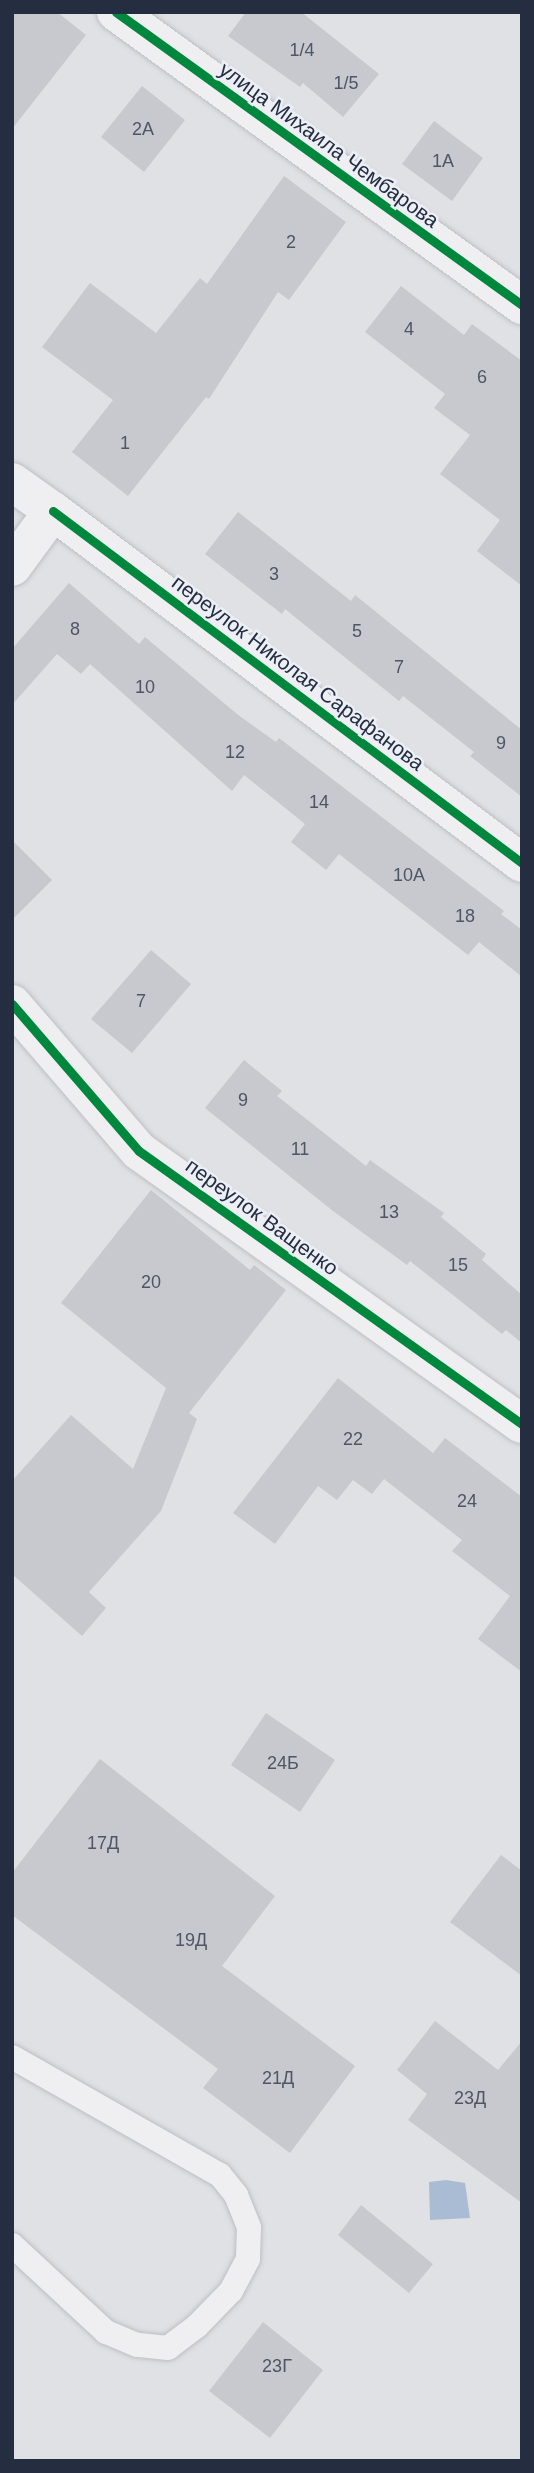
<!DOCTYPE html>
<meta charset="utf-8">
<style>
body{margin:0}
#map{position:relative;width:534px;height:2473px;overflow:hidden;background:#dfe1e5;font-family:Helvetica,sans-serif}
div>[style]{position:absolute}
.water>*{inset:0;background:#aabbd4}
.building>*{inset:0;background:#c7c9ce}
.roads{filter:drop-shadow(0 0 2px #bdbfc3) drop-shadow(0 0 2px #bdbfc3)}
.lane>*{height:24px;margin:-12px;padding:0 12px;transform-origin:12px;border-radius:12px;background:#efeff2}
.street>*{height:38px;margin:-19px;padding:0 19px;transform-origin:19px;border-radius:19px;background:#efeff2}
.cycleway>*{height:9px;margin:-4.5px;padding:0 4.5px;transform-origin:4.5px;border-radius:4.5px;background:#00873e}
span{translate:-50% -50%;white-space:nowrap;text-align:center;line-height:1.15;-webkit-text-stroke:5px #eceff6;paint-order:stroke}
.number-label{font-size:18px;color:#4e5564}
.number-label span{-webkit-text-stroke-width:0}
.street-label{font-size:21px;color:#252d40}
.frame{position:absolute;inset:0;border:14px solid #252d40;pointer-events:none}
</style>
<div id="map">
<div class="water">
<i style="clip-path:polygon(446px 2180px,465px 2183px,470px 2218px,430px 2220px,429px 2182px)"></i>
</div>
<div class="building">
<i style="clip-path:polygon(12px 12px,57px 12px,86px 35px,12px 129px)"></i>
<i style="clip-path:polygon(246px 12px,301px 12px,379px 74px,343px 117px,303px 83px,300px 87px,228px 36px)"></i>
<i style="clip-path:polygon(142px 86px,185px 120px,144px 172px,101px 137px)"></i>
<i style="clip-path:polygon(434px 121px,483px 158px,452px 201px,402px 164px)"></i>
<i style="clip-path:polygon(284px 176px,346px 222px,289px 300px,278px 292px,209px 399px,206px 397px,128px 496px,72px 452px,113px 400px,42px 347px,90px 283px,156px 333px,200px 278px,207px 284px)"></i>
<i style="clip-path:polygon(401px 286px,464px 335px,472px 324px,522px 361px,522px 586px,477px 551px,500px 520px,440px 474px,470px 435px,434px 408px,445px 394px,365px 332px)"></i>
<i style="clip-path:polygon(238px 512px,351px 601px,355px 595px,522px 730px,522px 797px,470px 756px,474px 752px,403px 696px,399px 701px,285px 609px,282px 614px,205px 554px)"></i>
<i style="clip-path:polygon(69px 583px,139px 644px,145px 637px,237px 714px,276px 742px,279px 738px,504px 911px,501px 914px,522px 930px,522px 977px,479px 942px,468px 955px,339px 854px,326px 870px,291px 842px,305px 824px,244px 775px,232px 791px,90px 664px,81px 674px,57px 654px,12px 705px,12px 649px)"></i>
<i style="clip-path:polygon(12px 840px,52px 880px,12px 920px)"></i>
<i style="clip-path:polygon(151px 950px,191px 984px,132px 1053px,91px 1019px)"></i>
<i style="clip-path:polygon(244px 1060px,282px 1091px,277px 1096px,366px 1166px,370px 1160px,444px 1213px,441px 1217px,486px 1254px,482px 1260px,522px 1295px,522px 1343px,506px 1330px,502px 1334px,410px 1261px,407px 1265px,333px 1211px,205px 1108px)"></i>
<i style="clip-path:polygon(151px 1190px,250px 1270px,254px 1265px,286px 1290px,189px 1413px,197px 1419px,161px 1511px,89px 1592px,106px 1608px,82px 1636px,12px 1574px,12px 1481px,71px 1415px,133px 1469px,166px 1388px,61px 1303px)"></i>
<i style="clip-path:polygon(338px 1378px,433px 1453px,445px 1438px,522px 1497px,522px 1672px,478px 1639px,510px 1596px,452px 1551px,462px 1540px,384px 1479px,372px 1494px,353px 1480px,337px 1500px,318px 1486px,275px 1544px,233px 1513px)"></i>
<i style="clip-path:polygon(266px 1713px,335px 1760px,300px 1812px,231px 1765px)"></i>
<i style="clip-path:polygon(100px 1759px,275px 1896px,222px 1966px,355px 2066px,290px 2153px,203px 2088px,218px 2069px,12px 1915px,12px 1873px)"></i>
<i style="clip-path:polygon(501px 1855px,522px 1871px,522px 1976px,450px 1922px)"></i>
<i style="clip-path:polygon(435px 2021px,498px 2070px,522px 2041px,522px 2203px,408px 2120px,427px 2094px,397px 2070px)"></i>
<i style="clip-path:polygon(361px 2205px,433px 2264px,409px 2293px,338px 2235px)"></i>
<i style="clip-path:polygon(263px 2322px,323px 2370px,270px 2438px,209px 2391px)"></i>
</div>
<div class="roads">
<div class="lane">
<i style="left:12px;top:2057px;width:239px;rotate:29.6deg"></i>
<i style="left:220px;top:2175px;width:26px;rotate:51deg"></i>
<i style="left:236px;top:2195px;width:35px;rotate:68deg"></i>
<i style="left:249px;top:2228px;width:31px;rotate:92deg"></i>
<i style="left:248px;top:2259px;width:36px;rotate:118deg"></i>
<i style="left:231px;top:2291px;width:49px;rotate:134.2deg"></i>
<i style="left:197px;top:2326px;width:36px;rotate:143deg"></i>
<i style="left:168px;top:2348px;width:31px;rotate:-174deg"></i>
<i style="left:137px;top:2345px;width:34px;rotate:-157deg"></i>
<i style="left:106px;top:2332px;width:128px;rotate:-137.2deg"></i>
</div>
<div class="street">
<i style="left:116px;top:12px;width:501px;rotate:35.82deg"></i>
<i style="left:12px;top:482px;width:50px;rotate:35.3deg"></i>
<i style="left:53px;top:511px;width:69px;rotate:126.2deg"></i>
<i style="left:53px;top:511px;width:586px;rotate:36.89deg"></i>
<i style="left:12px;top:1004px;width:194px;rotate:49.2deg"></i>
<i style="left:139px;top:1151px;width:470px;rotate:35.5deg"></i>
</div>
</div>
<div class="cycleway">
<i style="left:116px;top:12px;width:501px;rotate:35.82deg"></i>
<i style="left:53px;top:511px;width:586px;rotate:36.89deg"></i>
<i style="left:12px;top:1004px;width:194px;rotate:49.2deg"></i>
<i style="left:139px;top:1151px;width:470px;rotate:35.5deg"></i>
</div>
<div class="number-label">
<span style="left:302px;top:50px">1/4</span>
<span style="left:346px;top:83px">1/5</span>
<span style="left:143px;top:129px">2А</span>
<span style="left:443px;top:161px">1А</span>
<span style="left:291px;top:242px">2</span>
<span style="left:409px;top:329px">4</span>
<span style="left:482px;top:377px">6</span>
<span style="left:125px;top:443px">1</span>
<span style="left:274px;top:574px">3</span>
<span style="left:75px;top:629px">8</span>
<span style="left:357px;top:631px">5</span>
<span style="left:399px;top:667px">7</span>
<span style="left:145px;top:687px">10</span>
<span style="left:501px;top:743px">9</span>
<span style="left:235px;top:752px">12</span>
<span style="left:319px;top:802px">14</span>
<span style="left:409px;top:875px">10А</span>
<span style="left:465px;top:916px">18</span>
<span style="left:141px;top:1001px">7</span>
<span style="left:243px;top:1100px">9</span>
<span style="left:300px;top:1149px">11</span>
<span style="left:389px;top:1212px">13</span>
<span style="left:458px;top:1265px">15</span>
<span style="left:151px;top:1282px">20</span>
<span style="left:353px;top:1439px">22</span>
<span style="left:467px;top:1501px">24</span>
<span style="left:283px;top:1763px">24Б</span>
<span style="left:103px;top:1843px">17Д</span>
<span style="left:191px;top:1940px">19Д</span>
<span style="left:278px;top:2078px">21Д</span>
<span style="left:470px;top:2098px">23Д</span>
<span style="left:277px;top:2366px">23Г</span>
</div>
<div class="street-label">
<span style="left:329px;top:145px;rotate:36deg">улица Михаила Чембарова</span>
<span style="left:298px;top:673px;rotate:37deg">переулок Николая Сарафанова</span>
<span style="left:262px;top:1217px;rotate:36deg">переулок Ващенко</span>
</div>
<div class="frame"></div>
</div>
